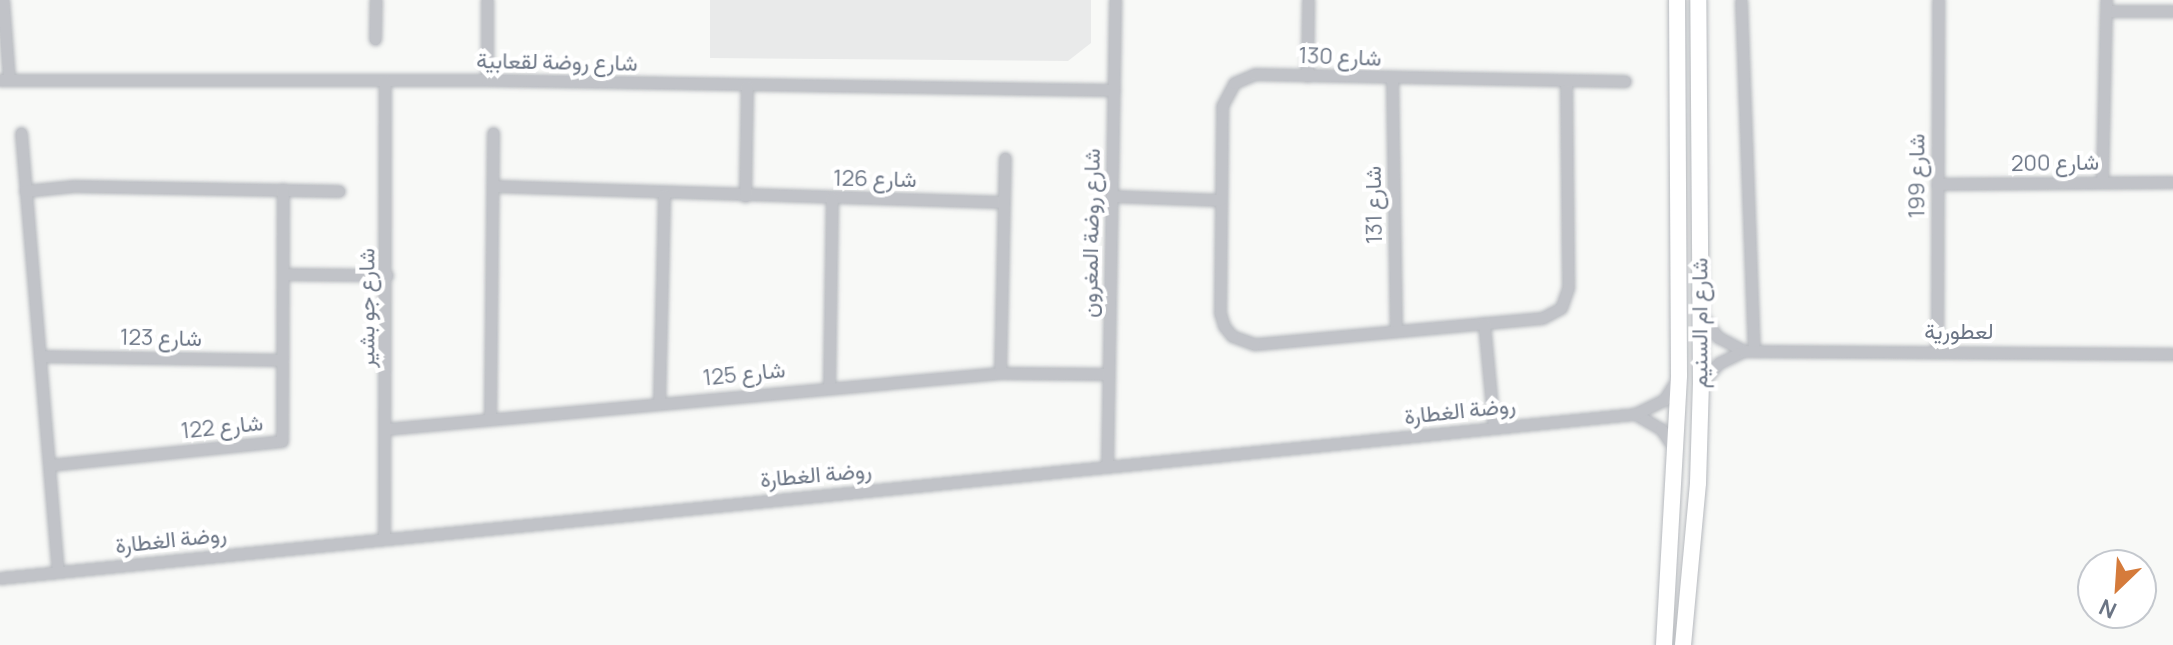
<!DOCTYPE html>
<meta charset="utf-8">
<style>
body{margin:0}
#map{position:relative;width:2173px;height:645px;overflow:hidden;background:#f8f9f7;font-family:Manrope,Vazirmatn,sans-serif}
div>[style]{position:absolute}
.built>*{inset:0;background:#e9eaea}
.roads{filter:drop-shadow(0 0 2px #b6b9be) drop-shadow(0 0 2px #b6b9be)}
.street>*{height:11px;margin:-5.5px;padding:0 5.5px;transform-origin:5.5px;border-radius:5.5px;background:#c1c3c8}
.secondary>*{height:16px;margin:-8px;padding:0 8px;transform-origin:8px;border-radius:8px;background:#fff}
span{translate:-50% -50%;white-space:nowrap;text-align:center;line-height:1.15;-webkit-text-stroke:8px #fff;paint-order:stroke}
.street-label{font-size:22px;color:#6b7585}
.north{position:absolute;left:2077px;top:549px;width:80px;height:80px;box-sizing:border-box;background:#fff;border:2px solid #c4c8ce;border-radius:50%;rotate:205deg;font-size:22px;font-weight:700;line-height:32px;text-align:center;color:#6b7585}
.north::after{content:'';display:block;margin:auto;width:28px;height:36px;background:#d57b3b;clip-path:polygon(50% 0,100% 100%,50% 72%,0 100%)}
</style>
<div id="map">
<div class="built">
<i style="clip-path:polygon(710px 0,1091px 0,1091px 43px,1068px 61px,710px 58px)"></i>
</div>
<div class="roads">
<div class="street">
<i style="left:3px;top:0;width:79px;rotate:85.7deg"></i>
<i style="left:487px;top:0;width:80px;rotate:90deg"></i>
<i style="left:1741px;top:1px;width:349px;rotate:87.9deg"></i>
<i style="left:2106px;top:11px;width:67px"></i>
<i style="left:375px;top:39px;width:39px;rotate:-89deg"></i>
<i style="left:1307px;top:76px;width:76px;rotate:-89.2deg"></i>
<i style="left:1392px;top:78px;width:252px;rotate:89.1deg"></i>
<i style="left:0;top:80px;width:487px"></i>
<i style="left:487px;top:80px;width:627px;rotate:0.91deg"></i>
<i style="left:1566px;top:81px;width:207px;rotate:89.4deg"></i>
<i style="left:1568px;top:288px;width:21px;rotate:109deg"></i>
<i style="left:1561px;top:308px;width:21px;rotate:152deg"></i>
<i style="left:1542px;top:318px;width:289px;rotate:174.8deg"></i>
<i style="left:1254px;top:344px;width:23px;rotate:-160deg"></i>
<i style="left:1232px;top:336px;width:13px;rotate:-129deg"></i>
<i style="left:1224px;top:326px;width:14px;rotate:-107deg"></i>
<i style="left:1220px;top:313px;width:207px;rotate:-89.4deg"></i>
<i style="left:1222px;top:106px;width:26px;rotate:-62deg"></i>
<i style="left:1234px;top:83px;width:23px;rotate:-23deg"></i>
<i style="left:1255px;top:74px;width:370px;rotate:1.1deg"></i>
<i style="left:21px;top:133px;width:440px;rotate:85.2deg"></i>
<i style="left:2102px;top:182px;width:182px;rotate:-88.7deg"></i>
<i style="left:1937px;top:184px;width:236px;rotate:-0.5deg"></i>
<i style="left:493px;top:186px;width:510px;rotate:1.8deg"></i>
<i style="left:25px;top:191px;width:49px;rotate:-5.8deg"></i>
<i style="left:74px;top:186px;width:265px;rotate:1.1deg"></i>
<i style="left:745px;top:196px;width:110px;rotate:-89deg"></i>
<i style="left:1111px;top:196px;width:109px;rotate:2.1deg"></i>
<i style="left:284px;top:274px;width:103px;rotate:0.6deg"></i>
<i style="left:1701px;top:314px;width:29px;rotate:54deg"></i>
<i style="left:1718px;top:337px;width:30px;rotate:28deg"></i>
<i style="left:1484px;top:323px;width:105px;rotate:84.6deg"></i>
<i style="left:1937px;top:352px;width:352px;rotate:-89.8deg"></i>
<i style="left:40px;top:356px;width:242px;rotate:0.9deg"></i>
<i style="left:1000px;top:373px;width:215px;rotate:-88.7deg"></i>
<i style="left:1702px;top:383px;width:26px;rotate:-50deg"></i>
<i style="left:1719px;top:363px;width:28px;rotate:-26deg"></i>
<i style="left:1744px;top:351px;width:429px;rotate:0.4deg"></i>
<i style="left:829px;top:386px;width:188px;rotate:-89.1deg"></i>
<i style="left:659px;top:402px;width:207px;rotate:-88.6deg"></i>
<i style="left:1635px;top:414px;width:30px;rotate:30deg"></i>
<i style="left:1661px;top:429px;width:25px;rotate:56deg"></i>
<i style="left:490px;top:418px;width:285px;rotate:-89.4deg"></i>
<i style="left:386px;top:429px;width:617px;rotate:-5.21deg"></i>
<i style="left:1000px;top:373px;width:108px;rotate:0.5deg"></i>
<i style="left:50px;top:465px;width:233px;rotate:-5.9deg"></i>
<i style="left:282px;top:441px;width:252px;rotate:-89.8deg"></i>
<i style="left:1107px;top:467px;width:467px;rotate:-89deg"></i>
<i style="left:384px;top:537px;width:457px;rotate:-89.9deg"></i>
<i style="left:0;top:578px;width:1643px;rotate:-5.73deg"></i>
<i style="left:1635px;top:414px;width:32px;rotate:-26deg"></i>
<i style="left:1664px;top:400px;width:25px;rotate:-58deg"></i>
</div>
<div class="secondary">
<i style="left:1664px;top:645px;width:270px;rotate:-86.8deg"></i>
<i style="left:1679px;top:375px;width:375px;rotate:-90.3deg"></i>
<i style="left:1683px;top:645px;width:163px;rotate:-84.7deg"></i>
<i style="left:1698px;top:483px;width:99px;rotate:-88.3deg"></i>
<i style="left:1701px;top:384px;width:384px;rotate:-90.4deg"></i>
</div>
</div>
<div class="street-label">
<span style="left:1340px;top:57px;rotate:2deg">شارع 130</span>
<span style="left:557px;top:62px;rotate:1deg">شارع روضة لقعابية</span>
<span style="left:2055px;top:163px;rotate:-1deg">شارع 200</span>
<span style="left:1917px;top:176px;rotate:-90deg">شارع 199</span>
<span style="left:875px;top:179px;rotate:1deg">شارع 126</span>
<span style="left:1374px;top:205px;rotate:-91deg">شارع 131</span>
<span style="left:1091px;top:233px;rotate:-89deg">شارع روضة المغرون</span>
<span style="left:367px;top:308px;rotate:-90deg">شارع جو بشير</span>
<span style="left:1700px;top:323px;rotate:-90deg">شارع ام السنيم</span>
<span style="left:1959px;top:332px">لعطورية</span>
<span style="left:161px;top:338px;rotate:1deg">شارع 123</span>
<span style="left:744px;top:374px;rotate:-6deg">شارع 125</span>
<span style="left:1460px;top:411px;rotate:-6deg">روضة الغطارة</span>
<span style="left:222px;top:427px;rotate:-6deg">شارع 122</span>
<span style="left:816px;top:475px;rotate:-5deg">روضة الغطارة</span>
<span style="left:171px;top:540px;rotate:-6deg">روضة الغطارة</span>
</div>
<div class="north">N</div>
</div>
